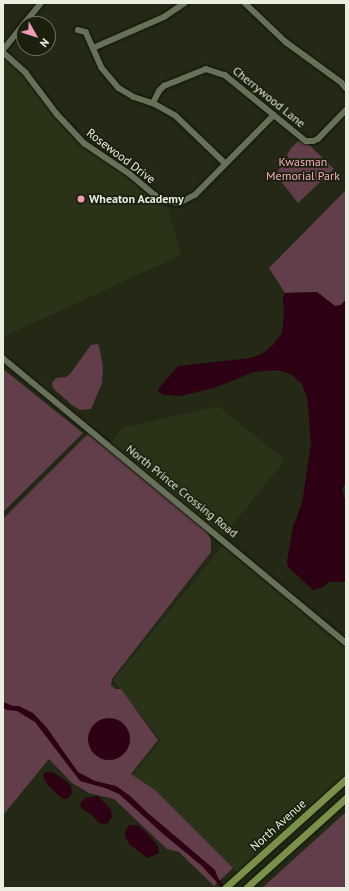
<!DOCTYPE html>
<style>
body{margin:0}
#map{position:relative;width:349px;height:891px;overflow:hidden;background:#232915;font-family:"PT Sans",sans-serif}
div>[style]{position:absolute}
.built>*{inset:0;background:#2a3217}
.green>*{inset:0;background:#613e4a}
.water>*{inset:0;background:#2e0014}
.round{border-radius:50%}
.roads{filter:drop-shadow(0 0 1px #0c1202) drop-shadow(0 0 1px #0c1202)}
.minor>*{height:5.5px;margin:-2.75px;padding:0 2.75px;transform-origin:2.75px;border-radius:2.75px;background:#687059}
.major>*{height:7px;margin:-3.5px;padding:0 3.5px;transform-origin:3.5px;border-radius:3.5px;background:#7b9048}
.dots>*{width:11px;height:11px;translate:-50% -50%;box-sizing:border-box;border:2px solid #1a200b;border-radius:50%}
span{translate:-50% -50%;white-space:nowrap;text-align:center;line-height:1.15;-webkit-text-stroke:3.5px #1a200b;paint-order:stroke}
.street-label{font-size:12px;color:#e9eee1}
.park-label{font-size:12px;color:#f5acc4}
.poi-label{font-size:12px;color:#e9eee1;font-weight:700}
.left{translate:0 -50%;text-align:left}
.frame{position:absolute;inset:0;border:4px solid #e9eee1;pointer-events:none}
.north{position:absolute;left:16px;top:16px;width:40px;height:40px;box-sizing:border-box;background:#1a200b;border:1px solid #6d7261;border-radius:50%;rotate:129deg;font-size:11px;font-weight:700;line-height:16px;text-align:center;color:#e9eee1}
.north::after{content:'';display:block;margin:auto;width:14px;height:18px;background:#f09ab7;clip-path:polygon(50% 0,100% 100%,50% 72%,0 100%)}
</style>
<div id="map">
<div class="built">
<i style="clip-path:polygon(3px 54px,16px 64px,86px 147px,122px 170px,167px 204px,181px 255px,3px 337px)"></i>
<i style="clip-path:polygon(218px 406px,285px 460px,223px 537px,110px 444px,122px 428px)"></i>
<i style="clip-path:polygon(225px 543px,346px 644px,346px 777px,238px 873px,155px 790px,133px 775px,161px 740px,113px 680px)"></i>
</div>
<div class="green">
<i style="clip-path:polygon(302px 138px,334px 169px,298px 203px,276px 175px,291px 148px)"></i>
<i style="clip-path:polygon(346px 190px,346px 299px,341px 305px,335px 306px,317px 292px,285px 293px,269px 268px)"></i>
<i style="clip-path:polygon(97px 344px,99px 346px,103px 367px,102px 383px,91px 409px,80px 410px,72px 405px,53px 388px,52px 383px,56px 378px,66px 377px,70px 374px,91px 345px)"></i>
<i style="clip-path:polygon(3px 369px,83px 433px,3px 512px)"></i>
<i style="clip-path:polygon(88px 434px,206px 529px,211px 540px,211px 552px,112px 679px,111px 685px,115px 689px,121px 689px,158px 740px,131px 774px,155px 790px,233px 868px,214px 886px,179px 852px,167px 849px,114px 799px,89px 793px,72px 783px,49px 759px,3px 815px,3px 519px)"></i>
<i style="clip-path:polygon(346px 812px,346px 888px,262px 888px)"></i>
</div>
<div class="water">
<i style="clip-path:polygon(317px 292px,335px 306px,341px 305px,346px 299px,346px 482px,342px 490px,346px 502px,346px 582px,329px 582px,323px 587px,313px 590px,288px 567px,287px 561px,293px 527px,302px 503px,311px 443px,307px 397px,302px 384px,291px 374px,276px 370px,254px 372px,214px 388px,180px 396px,164px 395px,158px 391px,158px 389px,178px 366px,251px 358px,263px 353px,273px 345px,282px 333px,284px 317px,283px 297px,285px 293px)"></i>
<i style="clip-path:polygon(3px 702px,13px 706px,19px 706px,33px 713px,47px 728px,78px 772px,95px 781px,116px 786px,129px 795px,148px 813px,215px 870px,218px 878px,226px 888px,222px 888px,202px 866px,162px 833px,119px 794px,105px 788px,80px 781px,35px 722px,17px 711px,7px 710px,3px 708px)"></i>
<i class="round" style="left:88px;top:718px;width:42px;height:42px"></i>
<i style="clip-path:polygon(45px 772px,53px 772px,71px 785px,72px 793px,68px 798px,64px 799px,59px 796px,47px 784px,43px 776px)"></i>
<i style="clip-path:polygon(98px 796px,111px 809px,112px 817px,108px 823px,104px 824px,99px 823px,91px 814px,81px 808px,80px 804px,85px 798px)"></i>
<i style="clip-path:polygon(129px 825px,137px 825px,144px 830px,158px 846px,159px 853px,148px 858px,130px 845px,125px 837px,125px 832px)"></i>
</div>
<div class="roads">
<div class="minor">
<i style="left:245px;top:3px;width:57px;rotate:43.6deg"></i>
<i style="left:286px;top:42px;width:68px;rotate:36deg"></i>
<i style="left:341px;top:82px;width:8px;rotate:50deg"></i>
<i style="left:24px;top:24px;width:27px;rotate:-51deg"></i>
<i style="left:78px;top:30px;width:8px;rotate:14deg"></i>
<i style="left:86px;top:32px;width:39px;rotate:66deg"></i>
<i style="left:102px;top:68px;width:26px;rotate:50deg"></i>
<i style="left:119px;top:88px;width:17px;rotate:31deg"></i>
<i style="left:134px;top:97px;width:20px;rotate:18deg"></i>
<i style="left:153px;top:103px;width:26px;rotate:29deg"></i>
<i style="left:176px;top:116px;width:69px;rotate:43.8deg"></i>
<i style="left:93px;top:48px;width:77px;rotate:-23.6deg"></i>
<i style="left:164px;top:17px;width:25px;rotate:-34deg"></i>
<i style="left:3px;top:50px;width:33px;rotate:-51deg"></i>
<i style="left:3px;top:52px;width:31px;rotate:42deg"></i>
<i style="left:26px;top:73px;width:51px;rotate:52.9deg"></i>
<i style="left:57px;top:114px;width:40px;rotate:47deg"></i>
<i style="left:84px;top:143px;width:55px;rotate:34deg"></i>
<i style="left:130px;top:174px;width:33px;rotate:40deg"></i>
<i style="left:155px;top:195px;width:13px;rotate:29deg"></i>
<i style="left:166px;top:201px;width:13px;rotate:9deg"></i>
<i style="left:179px;top:203px;width:18px;rotate:-27deg"></i>
<i style="left:195px;top:195px;width:112px;rotate:-45.4deg"></i>
<i style="left:153px;top:103px;width:13px;rotate:-63deg"></i>
<i style="left:159px;top:91px;width:7px;rotate:-45deg"></i>
<i style="left:164px;top:86px;width:45px;rotate:-22deg"></i>
<i style="left:206px;top:69px;width:20px;rotate:18deg"></i>
<i style="left:225px;top:75px;width:104px;rotate:39.2deg"></i>
<i style="left:306px;top:141px;width:7px"></i>
<i style="left:313px;top:141px;width:5px;rotate:-22deg"></i>
<i style="left:318px;top:139px;width:40px;rotate:-46deg"></i>
<i style="left:3px;top:358px;width:446px;rotate:39.7deg"></i>
</div>
<div class="major">
<i style="left:225px;top:888px;width:163px;rotate:-42deg"></i>
<i style="left:246px;top:888px;width:135px;rotate:-42deg"></i>
</div>
</div>
<div class="dots">
<i style="left:81px;top:199px;background:#f09ab7"></i>
</div>
<div class="street-label">
<span style="left:269px;top:97px;rotate:39deg">Cherrywood Lane</span>
<span style="left:121px;top:156px;rotate:37deg">Rosewood Drive</span>
<span style="left:182px;top:491px;rotate:39deg">North Prince Crossing Road</span>
<span style="left:278px;top:825px;rotate:-42deg">North Avenue</span>
</div>
<div class="park-label">
<span style="left:303px;top:169px">Kwasman<br>Memorial Park</span>
</div>
<div class="poi-label">
<span class="left" style="left:89px;top:199px">Wheaton Academy</span>
</div>
<div class="frame"></div>
<div class="north">N</div>
</div>
